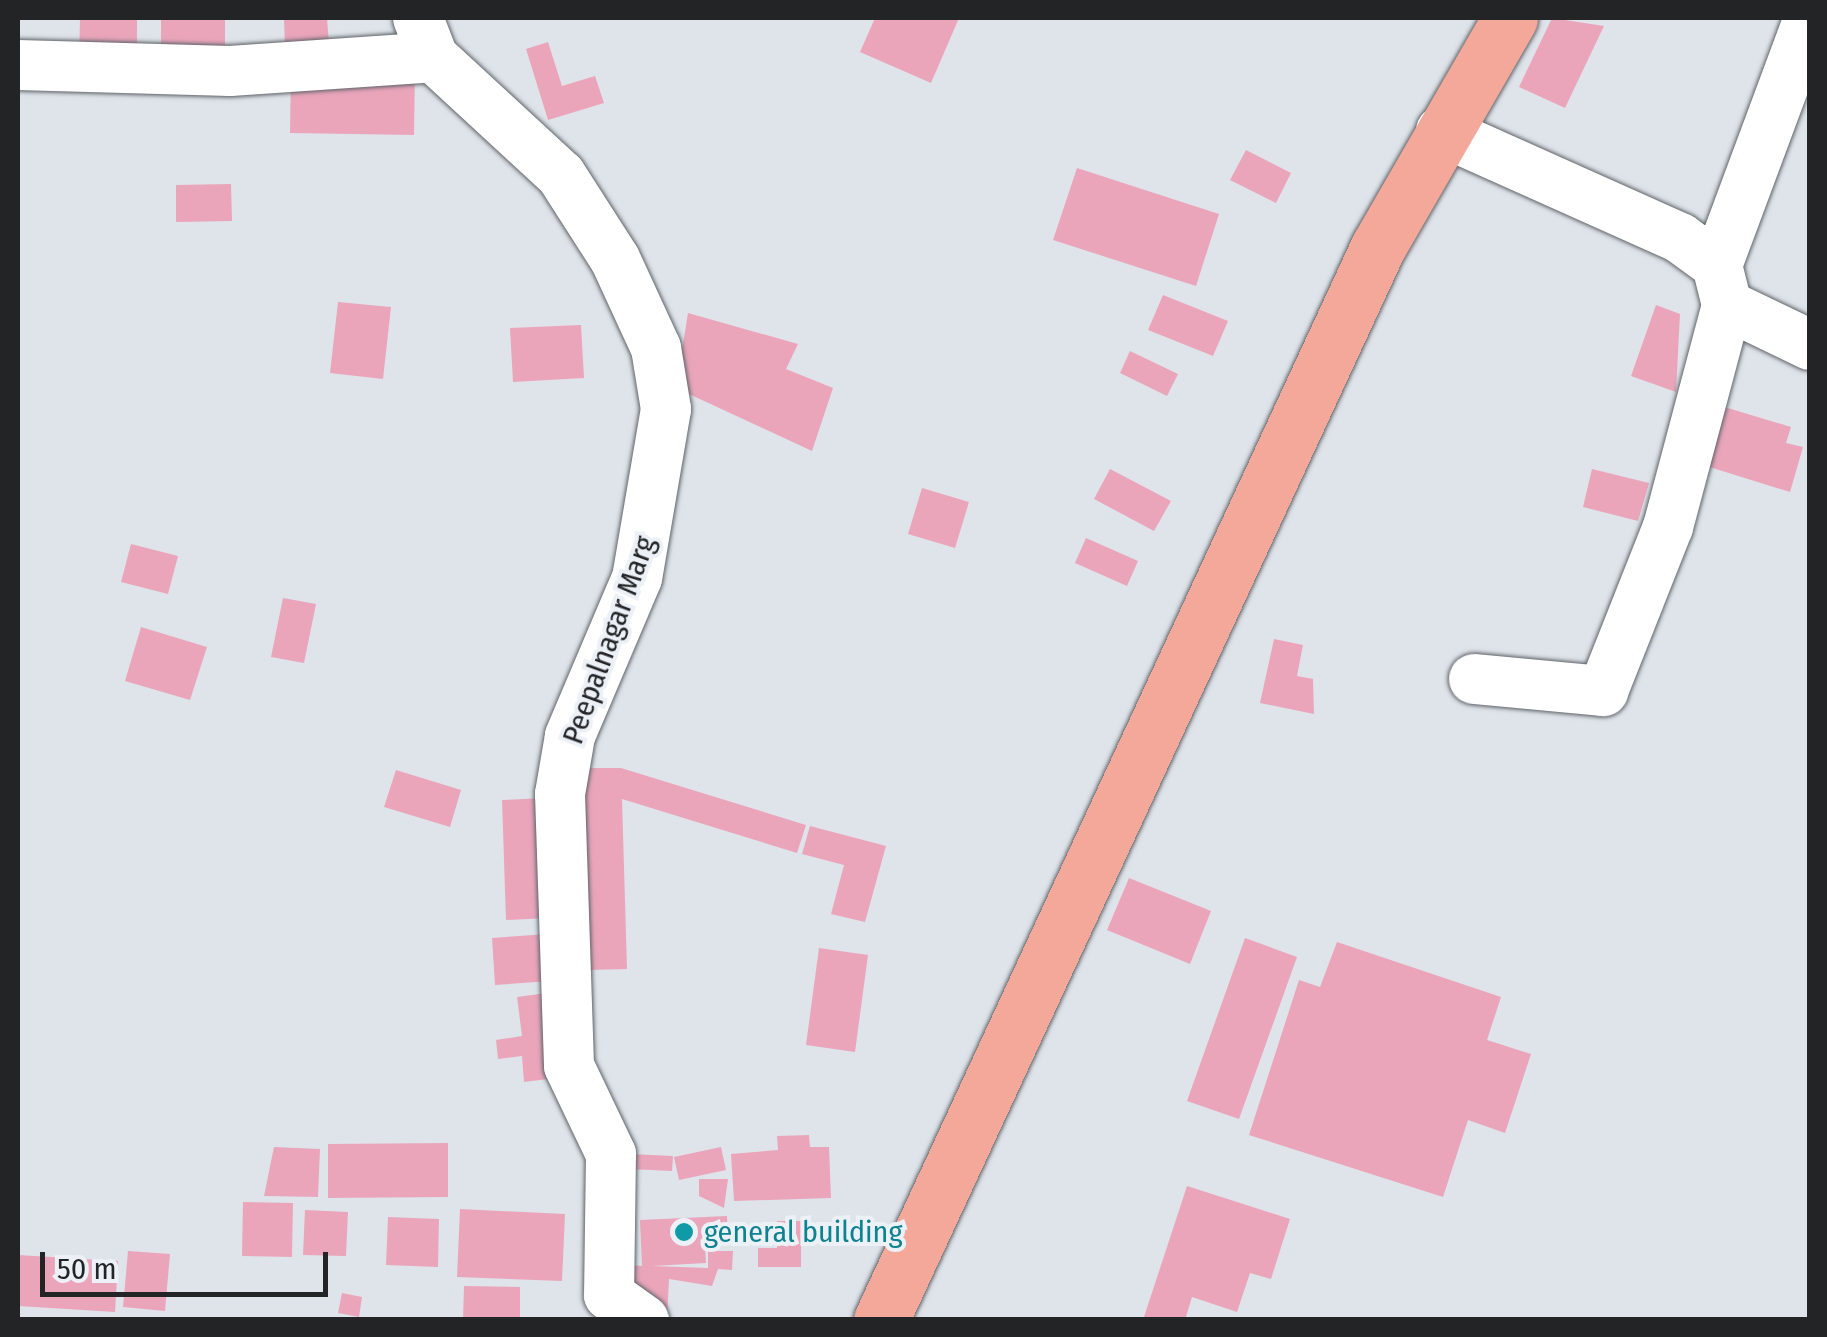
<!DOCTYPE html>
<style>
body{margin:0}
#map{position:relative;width:1827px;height:1337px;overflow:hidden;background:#dfe4ea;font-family:"Fira Sans Condensed",sans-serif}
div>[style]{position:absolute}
.building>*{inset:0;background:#eaa5bb}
.roads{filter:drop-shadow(0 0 2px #5f6469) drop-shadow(0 0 2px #5f6469)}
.minor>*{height:50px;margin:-25px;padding:0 25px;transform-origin:25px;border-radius:25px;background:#fff}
.major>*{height:55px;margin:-27.5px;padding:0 27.5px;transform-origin:27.5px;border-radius:27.5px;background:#f3a89a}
.dots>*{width:28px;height:28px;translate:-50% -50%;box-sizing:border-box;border:5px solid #ecf1f7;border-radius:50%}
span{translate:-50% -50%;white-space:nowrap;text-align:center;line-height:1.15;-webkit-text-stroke:8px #ecf1f7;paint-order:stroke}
.street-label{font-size:30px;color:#222426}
.culture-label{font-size:30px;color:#0d838f}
.left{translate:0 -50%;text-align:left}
.frame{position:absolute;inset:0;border:20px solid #222426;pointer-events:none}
.scale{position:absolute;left:40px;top:1252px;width:288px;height:45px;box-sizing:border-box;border:5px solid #222426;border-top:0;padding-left:12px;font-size:30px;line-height:35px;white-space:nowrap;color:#222426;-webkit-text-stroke:8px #ecf1f7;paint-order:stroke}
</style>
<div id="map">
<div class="building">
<i style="clip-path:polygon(80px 18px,137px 18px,137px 65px,79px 64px)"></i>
<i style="clip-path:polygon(161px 18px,225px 18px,225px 61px,161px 61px)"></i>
<i style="clip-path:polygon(284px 18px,327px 18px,329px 44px,285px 48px)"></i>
<i style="clip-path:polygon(875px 18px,959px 18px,931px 83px,860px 52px)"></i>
<i style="clip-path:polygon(1552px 18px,1604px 26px,1565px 108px,1519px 87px)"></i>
<i style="clip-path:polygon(548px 42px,562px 86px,595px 76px,604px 103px,548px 120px,526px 49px)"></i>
<i style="clip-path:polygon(291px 68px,415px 69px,414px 135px,290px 133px)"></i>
<i style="clip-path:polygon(1246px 150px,1291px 173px,1276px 203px,1230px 180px)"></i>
<i style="clip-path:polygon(1077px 168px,1219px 214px,1196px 286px,1053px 240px)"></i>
<i style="clip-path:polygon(231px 184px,232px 221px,176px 222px,176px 185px)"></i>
<i style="clip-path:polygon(1163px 295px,1228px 321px,1213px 356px,1148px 330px)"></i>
<i style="clip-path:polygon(338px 302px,391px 307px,383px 379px,330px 373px)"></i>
<i style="clip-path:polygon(1656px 305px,1680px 314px,1676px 392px,1631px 376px)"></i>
<i style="clip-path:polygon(688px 313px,798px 344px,786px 369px,833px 388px,812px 451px,676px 388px)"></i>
<i style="clip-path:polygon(581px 325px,584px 378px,513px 382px,510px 328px)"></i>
<i style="clip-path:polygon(1130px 351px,1178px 374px,1167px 396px,1120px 373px)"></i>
<i style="clip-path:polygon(1721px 406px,1791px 427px,1786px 443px,1803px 447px,1790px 492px,1703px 465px)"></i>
<i style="clip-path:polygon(1110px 469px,1171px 501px,1154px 531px,1094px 499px)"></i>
<i style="clip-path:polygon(1592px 469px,1649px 483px,1638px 521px,1583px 507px)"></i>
<i style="clip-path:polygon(922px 488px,969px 502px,955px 548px,908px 534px)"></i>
<i style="clip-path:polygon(1086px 538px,1138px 561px,1127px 586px,1075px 563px)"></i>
<i style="clip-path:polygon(131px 544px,178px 556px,168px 594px,121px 582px)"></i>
<i style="clip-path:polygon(283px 598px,316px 604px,304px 663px,271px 657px)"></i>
<i style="clip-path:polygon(141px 627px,207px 647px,190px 700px,125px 681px)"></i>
<i style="clip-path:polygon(1274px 639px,1303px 645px,1297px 676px,1313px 679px,1314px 714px,1260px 703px)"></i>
<i style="clip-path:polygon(582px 768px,621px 768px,806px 825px,797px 853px,622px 799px,627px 969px,588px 970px)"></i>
<i style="clip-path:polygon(396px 770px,461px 790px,450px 827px,384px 807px)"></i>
<i style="clip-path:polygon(545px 798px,549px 918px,506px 920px,502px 800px)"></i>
<i style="clip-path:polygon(810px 826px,886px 846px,865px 922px,831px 914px,844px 865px,802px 854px)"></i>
<i style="clip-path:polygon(1129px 878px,1211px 911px,1190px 964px,1107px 930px)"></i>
<i style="clip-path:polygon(547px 934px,550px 981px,495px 985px,492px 938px)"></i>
<i style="clip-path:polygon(1245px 938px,1297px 957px,1239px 1119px,1187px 1101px)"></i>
<i style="clip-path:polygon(1337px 942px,1501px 997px,1487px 1040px,1531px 1054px,1505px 1133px,1468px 1120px,1443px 1197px,1249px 1135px,1299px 980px,1320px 987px)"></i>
<i style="clip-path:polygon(819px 948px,868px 955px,855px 1052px,806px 1045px)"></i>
<i style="clip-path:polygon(554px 992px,564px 1077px,524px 1082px,522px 1056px,498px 1059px,496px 1040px,522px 1036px,517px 997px)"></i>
<i style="clip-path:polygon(809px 1135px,810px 1147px,829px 1147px,831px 1198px,734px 1201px,731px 1154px,778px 1150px,777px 1136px)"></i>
<i style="clip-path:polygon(448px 1143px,448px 1197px,328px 1198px,328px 1144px)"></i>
<i style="clip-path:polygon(274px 1147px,320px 1149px,318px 1197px,264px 1196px)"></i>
<i style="clip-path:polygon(721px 1147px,726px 1170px,679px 1180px,674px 1157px)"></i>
<i style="clip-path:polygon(630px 1154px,673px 1156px,672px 1171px,629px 1169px)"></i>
<i style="clip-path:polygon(699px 1179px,728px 1179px,724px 1208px,699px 1196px)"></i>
<i style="clip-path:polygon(1187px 1186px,1290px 1219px,1271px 1279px,1250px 1273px,1237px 1312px,1192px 1297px,1185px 1320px,1143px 1320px)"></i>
<i style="clip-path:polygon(243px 1202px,293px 1203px,292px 1257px,242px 1256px)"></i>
<i style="clip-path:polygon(460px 1209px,565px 1214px,562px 1281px,457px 1277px)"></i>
<i style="clip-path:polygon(305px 1210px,348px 1212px,346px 1256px,303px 1255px)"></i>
<i style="clip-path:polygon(727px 1216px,728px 1244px,705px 1245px,706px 1263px,652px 1266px,708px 1268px,708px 1251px,733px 1251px,732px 1270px,718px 1269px,712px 1286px,669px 1279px,667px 1319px,621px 1295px,632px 1265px,642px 1266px,640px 1220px)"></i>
<i style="clip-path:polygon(388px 1217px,439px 1219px,438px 1267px,386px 1265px)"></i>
<i style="clip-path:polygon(777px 1221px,801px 1221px,801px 1267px,758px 1267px,758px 1248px,777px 1248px)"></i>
<i style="clip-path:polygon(128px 1251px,170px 1254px,165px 1311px,123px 1307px)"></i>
<i style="clip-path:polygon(18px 1255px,118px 1261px,115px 1312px,18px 1306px)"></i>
<i style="clip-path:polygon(464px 1286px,520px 1287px,520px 1320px,463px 1320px)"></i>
<i style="clip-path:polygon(342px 1293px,362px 1297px,359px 1317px,338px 1313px)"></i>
</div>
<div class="roads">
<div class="minor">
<i style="left:418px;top:18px;width:42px;rotate:69deg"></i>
<i style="left:433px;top:57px;width:174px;rotate:42.7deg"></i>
<i style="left:561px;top:175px;width:100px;rotate:57.3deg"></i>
<i style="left:615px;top:259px;width:98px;rotate:65.3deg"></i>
<i style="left:656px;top:348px;width:62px;rotate:80.7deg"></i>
<i style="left:666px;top:409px;width:171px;rotate:99.7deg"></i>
<i style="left:637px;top:578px;width:172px;rotate:113deg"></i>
<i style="left:570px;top:736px;width:59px;rotate:99.8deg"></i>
<i style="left:560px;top:794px;width:272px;rotate:88.1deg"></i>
<i style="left:569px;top:1066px;width:98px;rotate:64.5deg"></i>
<i style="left:611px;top:1154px;width:141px;rotate:90.8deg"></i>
<i style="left:609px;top:1295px;width:43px;rotate:35.5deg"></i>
<i style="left:1809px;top:18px;width:264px;rotate:110.4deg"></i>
<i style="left:1717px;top:265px;width:41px;rotate:76deg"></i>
<i style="left:1727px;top:305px;width:92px;rotate:25.7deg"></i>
<i style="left:18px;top:65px;width:212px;rotate:1.6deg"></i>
<i style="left:230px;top:71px;width:203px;rotate:-3.9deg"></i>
<i style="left:1441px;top:131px;width:262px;rotate:24.1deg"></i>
<i style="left:1680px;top:238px;width:46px;rotate:36.1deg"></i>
<i style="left:1474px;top:679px;width:130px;rotate:5.3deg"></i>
<i style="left:1603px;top:691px;width:176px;rotate:-68.4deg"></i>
<i style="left:1668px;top:527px;width:230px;rotate:-75.1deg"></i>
</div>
<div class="major">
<i style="left:881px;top:1320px;width:1183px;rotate:-65.15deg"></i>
<i style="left:1378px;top:247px;width:264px;rotate:-60deg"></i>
</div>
</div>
<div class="dots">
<i style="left:684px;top:1232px;background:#0f9aa8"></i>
</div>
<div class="street-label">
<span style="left:609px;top:640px;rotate:-70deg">Peepalnagar Marg</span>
</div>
<div class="culture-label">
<span class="left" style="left:704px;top:1232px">general building</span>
</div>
<div class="frame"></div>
<div class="scale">50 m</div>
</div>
